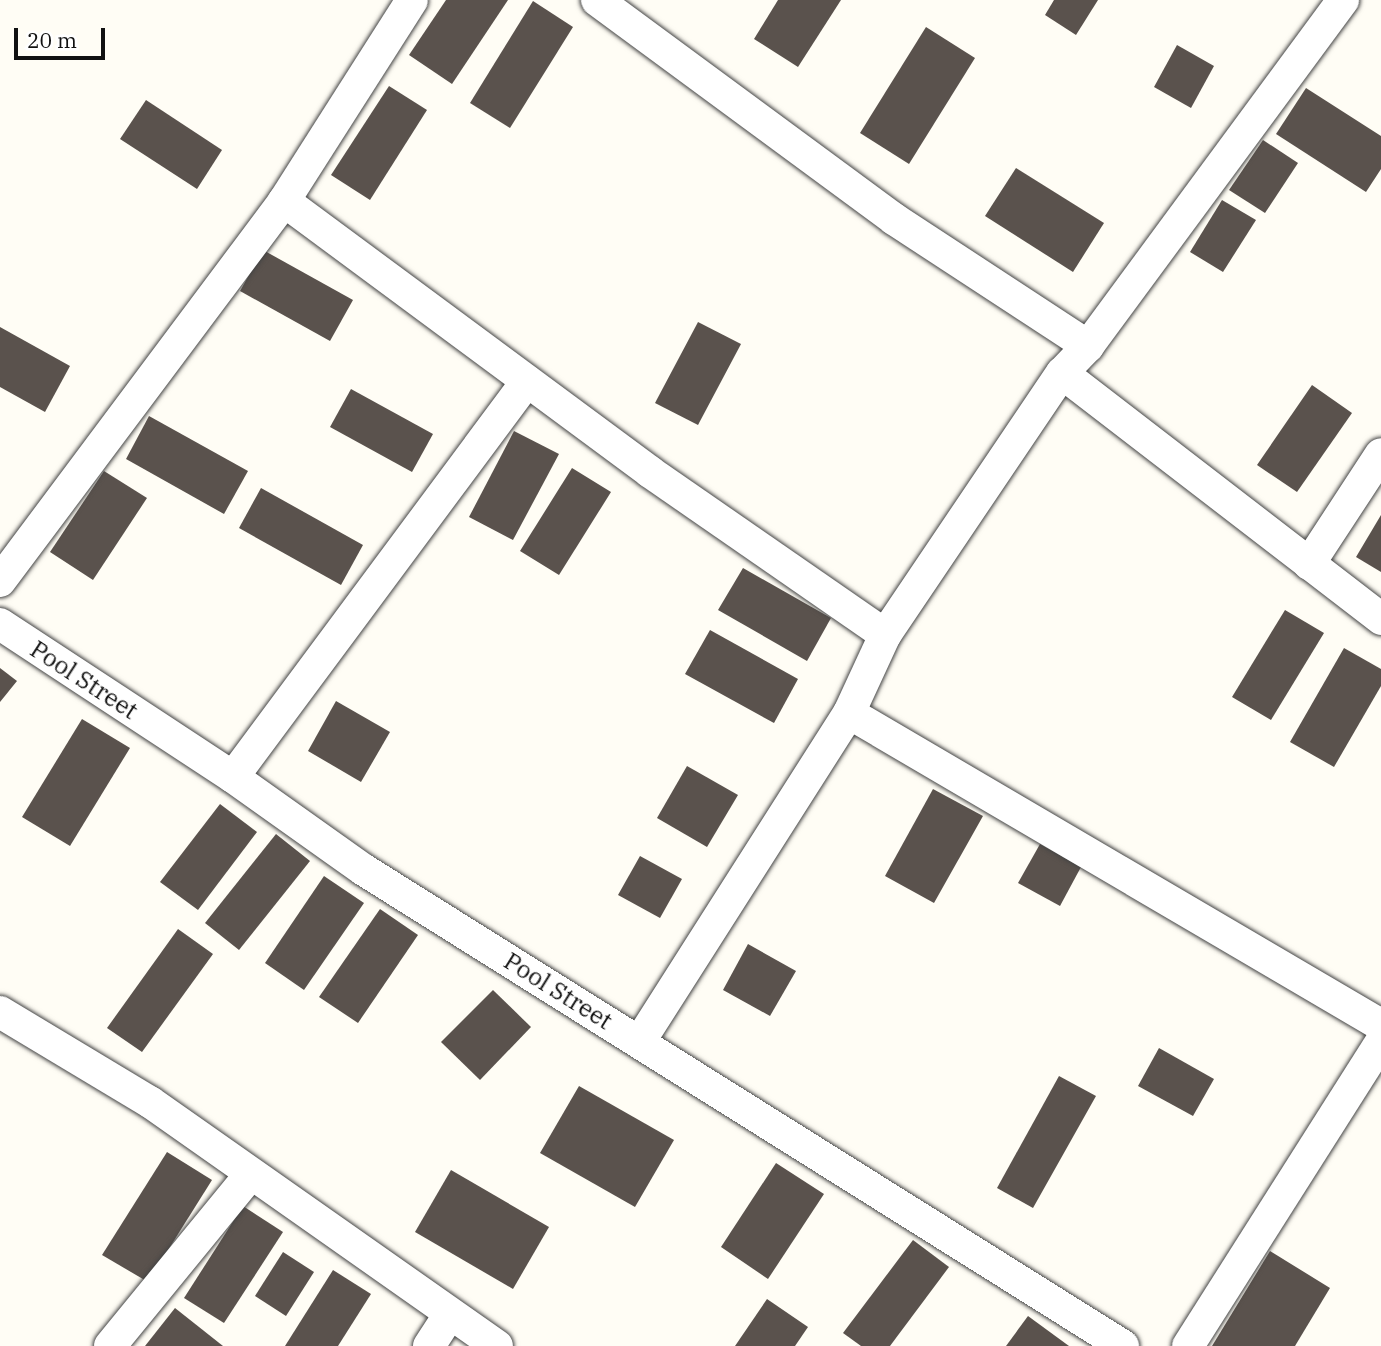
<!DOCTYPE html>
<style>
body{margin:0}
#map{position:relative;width:1381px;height:1346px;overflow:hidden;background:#fffdf5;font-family:"IBM Plex Serif",serif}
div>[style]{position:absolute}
.building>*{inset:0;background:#5a524d}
.roads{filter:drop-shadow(0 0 2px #444) drop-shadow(0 0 2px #444)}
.minor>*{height:32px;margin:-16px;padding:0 16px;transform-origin:16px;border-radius:16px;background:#fff}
span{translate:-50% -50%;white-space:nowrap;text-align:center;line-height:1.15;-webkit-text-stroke:7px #fff;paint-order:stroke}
.street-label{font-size:24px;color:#111}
.scale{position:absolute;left:14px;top:28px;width:91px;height:32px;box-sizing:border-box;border:4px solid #111;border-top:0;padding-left:9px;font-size:21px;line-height:24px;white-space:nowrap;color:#111;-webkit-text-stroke:5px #fff;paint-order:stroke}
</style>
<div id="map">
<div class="building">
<i style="clip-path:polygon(446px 0,508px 0,452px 84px,409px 55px)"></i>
<i style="clip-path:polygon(778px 0,841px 0,798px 67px,754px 39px)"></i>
<i style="clip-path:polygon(1054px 0,1098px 0,1076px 35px,1045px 15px)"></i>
<i style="clip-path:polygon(533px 1px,573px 27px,510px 128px,470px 103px)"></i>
<i style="clip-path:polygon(926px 27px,975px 58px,909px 164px,860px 133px)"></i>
<i style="clip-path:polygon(1177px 45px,1214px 66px,1191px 108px,1154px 87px)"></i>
<i style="clip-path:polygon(389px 86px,427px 110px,370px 200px,331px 175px)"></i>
<i style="clip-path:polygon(1306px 88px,1381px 136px,1381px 169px,1366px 192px,1276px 134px)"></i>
<i style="clip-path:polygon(146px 100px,222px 150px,197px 189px,120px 139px)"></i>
<i style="clip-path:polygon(1263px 140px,1298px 163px,1265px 213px,1229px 190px)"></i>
<i style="clip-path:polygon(1016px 168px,1104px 223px,1073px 272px,985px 216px)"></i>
<i style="clip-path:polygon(1222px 200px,1256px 220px,1223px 272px,1190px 252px)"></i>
<i style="clip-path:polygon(263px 250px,353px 300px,330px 341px,240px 291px)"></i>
<i style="clip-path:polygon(698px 322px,741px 344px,698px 425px,655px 403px)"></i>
<i style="clip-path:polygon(0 327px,70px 366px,45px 412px,0 387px)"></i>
<i style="clip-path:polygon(1312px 385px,1352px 413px,1297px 492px,1257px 465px)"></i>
<i style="clip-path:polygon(351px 389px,433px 434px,412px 472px,330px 427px)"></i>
<i style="clip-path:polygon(149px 416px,248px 471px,224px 514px,126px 459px)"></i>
<i style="clip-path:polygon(514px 431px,559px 454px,513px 540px,469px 517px)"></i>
<i style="clip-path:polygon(572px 468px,611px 492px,559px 575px,520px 551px)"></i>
<i style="clip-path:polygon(104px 471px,147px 498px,93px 580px,50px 552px)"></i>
<i style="clip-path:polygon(261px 488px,363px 545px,341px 585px,239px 528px)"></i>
<i style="clip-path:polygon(1381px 515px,1381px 572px,1356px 557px)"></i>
<i style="clip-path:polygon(743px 568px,831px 618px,807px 661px,718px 610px)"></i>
<i style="clip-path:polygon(1285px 610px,1324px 633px,1271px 720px,1232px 697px)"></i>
<i style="clip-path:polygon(710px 630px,798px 679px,774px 723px,685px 674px)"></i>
<i style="clip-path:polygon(1344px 648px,1381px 669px,1381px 686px,1334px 767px,1290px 742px)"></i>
<i style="clip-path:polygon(0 668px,17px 681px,0 702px)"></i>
<i style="clip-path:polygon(336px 701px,390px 732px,361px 782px,308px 751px)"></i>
<i style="clip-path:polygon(82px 719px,130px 748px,70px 846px,22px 817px)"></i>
<i style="clip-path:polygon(687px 766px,738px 795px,707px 847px,657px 818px)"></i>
<i style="clip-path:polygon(933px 789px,983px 816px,934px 903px,885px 876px)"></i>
<i style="clip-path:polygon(220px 804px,257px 832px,198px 910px,160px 882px)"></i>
<i style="clip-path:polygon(276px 834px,310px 861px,239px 950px,205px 923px)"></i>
<i style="clip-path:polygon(1040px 844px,1081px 867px,1060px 906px,1018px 883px)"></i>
<i style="clip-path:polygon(640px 856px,682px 879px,660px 918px,618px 895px)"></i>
<i style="clip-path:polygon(324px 876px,364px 903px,304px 990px,265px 963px)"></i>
<i style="clip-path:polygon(380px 909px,418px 935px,358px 1023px,319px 997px)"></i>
<i style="clip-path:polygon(178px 929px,213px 954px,142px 1052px,107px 1028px)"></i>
<i style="clip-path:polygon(748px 944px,796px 971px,770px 1016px,723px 990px)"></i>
<i style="clip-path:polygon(493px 990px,531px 1027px,480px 1080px,441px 1042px)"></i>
<i style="clip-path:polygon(1159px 1048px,1214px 1079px,1193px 1116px,1138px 1086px)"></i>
<i style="clip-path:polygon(1059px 1076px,1096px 1096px,1033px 1208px,997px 1188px)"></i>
<i style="clip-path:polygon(579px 1086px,674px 1140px,635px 1207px,540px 1153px)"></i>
<i style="clip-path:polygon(167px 1152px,212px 1180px,148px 1282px,102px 1255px)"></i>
<i style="clip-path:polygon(776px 1163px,824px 1194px,768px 1279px,721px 1247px)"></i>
<i style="clip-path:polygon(451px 1170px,549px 1227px,513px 1289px,415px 1232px)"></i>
<i style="clip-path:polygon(243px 1206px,283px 1232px,224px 1323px,184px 1298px)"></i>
<i style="clip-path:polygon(913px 1240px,949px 1267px,890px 1346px,861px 1346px,843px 1333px)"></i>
<i style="clip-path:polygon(1270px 1251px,1330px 1288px,1295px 1346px,1212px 1346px)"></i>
<i style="clip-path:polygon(283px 1252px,314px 1272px,286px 1316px,255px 1296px)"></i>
<i style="clip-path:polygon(333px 1270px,371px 1294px,338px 1346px,285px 1346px)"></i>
<i style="clip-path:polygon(767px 1299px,808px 1327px,795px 1346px,735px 1346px)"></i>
<i style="clip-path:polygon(175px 1308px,223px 1346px,145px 1346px)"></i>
<i style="clip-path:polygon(1028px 1316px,1069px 1346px,1006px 1346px)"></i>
</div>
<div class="roads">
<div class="minor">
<i style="left:597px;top:0;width:369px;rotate:36.4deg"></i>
<i style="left:894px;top:219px;width:232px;rotate:33.2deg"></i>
<i style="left:284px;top:201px;width:455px;rotate:36.5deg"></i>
<i style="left:650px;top:472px;width:286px;rotate:34.7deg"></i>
<i style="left:1062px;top:373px;width:403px;rotate:37.6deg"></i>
<i style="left:1309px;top:564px;width:131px;rotate:-56.8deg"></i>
<i style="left:0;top:581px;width:474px;rotate:-53.2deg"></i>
<i style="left:284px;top:201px;width:238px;rotate:-57.5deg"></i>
<i style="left:0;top:624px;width:279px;rotate:33.3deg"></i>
<i style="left:233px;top:777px;width:161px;rotate:35.4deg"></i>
<i style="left:364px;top:870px;width:896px;rotate:32.09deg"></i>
<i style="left:849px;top:713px;width:617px;rotate:30.39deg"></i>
<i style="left:233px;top:777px;width:493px;rotate:-53.4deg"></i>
<i style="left:0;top:1012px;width:175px;rotate:31deg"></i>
<i style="left:150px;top:1102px;width:424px;rotate:35.1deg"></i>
<i style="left:640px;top:1041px;width:389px;rotate:-57.5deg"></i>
<i style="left:849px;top:713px;width:86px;rotate:-65.2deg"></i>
<i style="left:885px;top:635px;width:316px;rotate:-56deg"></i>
<i style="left:1062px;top:373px;width:37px;rotate:-46deg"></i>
<i style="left:1088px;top:346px;width:430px;rotate:-53.6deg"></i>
<i style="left:110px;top:1346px;width:222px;rotate:-50.7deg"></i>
<i style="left:429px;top:1346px;width:37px;rotate:-57deg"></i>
<i style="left:1188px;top:1346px;width:360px;rotate:-57.6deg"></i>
</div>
</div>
<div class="street-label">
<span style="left:84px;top:680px;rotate:33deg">Pool Street</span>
<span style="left:558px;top:991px;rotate:32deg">Pool Street</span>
</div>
<div class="scale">20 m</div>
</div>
